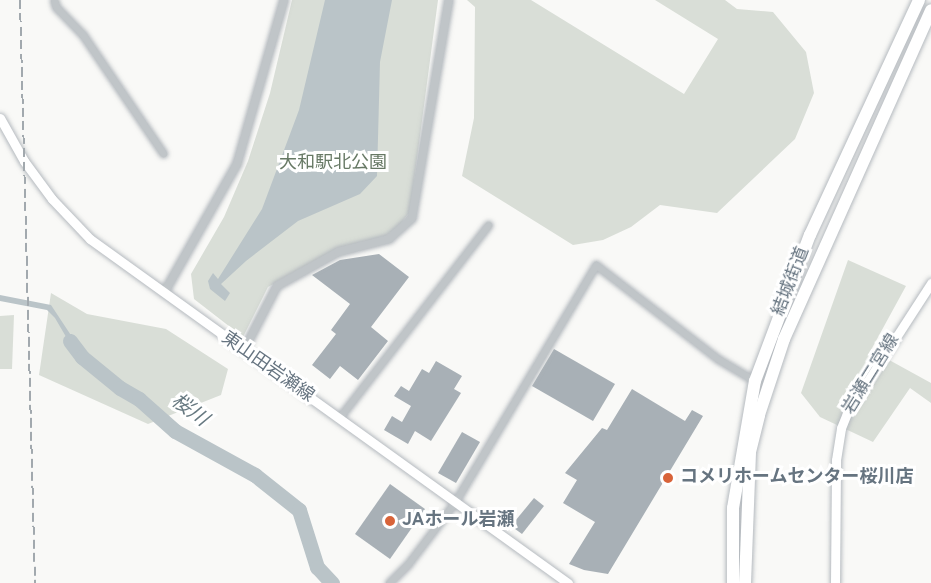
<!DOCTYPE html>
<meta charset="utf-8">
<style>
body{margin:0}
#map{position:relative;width:931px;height:583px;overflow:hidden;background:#f9f9f7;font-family:Overpass,"Noto Sans JP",sans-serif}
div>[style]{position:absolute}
.green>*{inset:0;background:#d9ded7}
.water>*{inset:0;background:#bac4c8}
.river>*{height:15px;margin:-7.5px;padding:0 7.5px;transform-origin:7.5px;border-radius:7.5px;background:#bac4c8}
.building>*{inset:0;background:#a8b0b6}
.roads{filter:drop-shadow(0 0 2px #b5babf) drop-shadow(0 0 2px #b5babf)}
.minor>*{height:7px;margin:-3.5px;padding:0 3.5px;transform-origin:3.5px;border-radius:3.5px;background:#c0c5c8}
.tertiary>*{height:8px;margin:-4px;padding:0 4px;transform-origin:4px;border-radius:4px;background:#c0c5c8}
.secondary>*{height:9px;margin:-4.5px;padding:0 4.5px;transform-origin:4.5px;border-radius:4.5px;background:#fff}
.trunk>*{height:12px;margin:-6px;padding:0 6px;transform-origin:6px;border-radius:6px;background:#fff}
.rail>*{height:2px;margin-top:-1px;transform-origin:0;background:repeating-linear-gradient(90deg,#a2a9ae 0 9px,transparent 0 13.5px)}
.dots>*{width:16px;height:16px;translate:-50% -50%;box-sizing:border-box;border:3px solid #fff;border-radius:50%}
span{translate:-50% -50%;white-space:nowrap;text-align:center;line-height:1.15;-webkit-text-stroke:6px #fff;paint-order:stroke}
.park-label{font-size:18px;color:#677965}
.street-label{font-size:18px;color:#667480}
.poi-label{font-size:18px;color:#667480;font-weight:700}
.left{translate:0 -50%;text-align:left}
.water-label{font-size:20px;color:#677981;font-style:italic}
</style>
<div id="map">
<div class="green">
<i style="clip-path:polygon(292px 0,438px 0,412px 196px,409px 213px,397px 228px,382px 238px,338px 248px,268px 287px,243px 337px,194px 299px,191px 274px,224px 217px,248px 161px,270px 93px)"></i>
<i style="clip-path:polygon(467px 0,531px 0,684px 94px,718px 39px,655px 0,725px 0,737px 9px,773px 12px,806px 52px,814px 93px,795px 139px,717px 213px,660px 205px,631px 227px,603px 240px,573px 245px,462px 176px,474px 118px,475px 7px)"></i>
<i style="clip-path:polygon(848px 260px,906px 286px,871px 350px,931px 383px,931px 403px,910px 388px,873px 442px,820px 417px,801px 393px)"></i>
<i style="clip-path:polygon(51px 293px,87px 314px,166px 329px,228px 369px,221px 395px,148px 424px,39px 375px)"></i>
<i style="clip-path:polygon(14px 315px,12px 369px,0 369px,0 316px)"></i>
</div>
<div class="water">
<i style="clip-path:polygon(325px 0,392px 0,380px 62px,377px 176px,360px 194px,298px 221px,246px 261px,221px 284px,230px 293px,225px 301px,210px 289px,208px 281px,213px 273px,218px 279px,262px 209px,299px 110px)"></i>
<i style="clip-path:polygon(0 295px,51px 305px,84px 355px,79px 359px,55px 318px,47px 310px,0 301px)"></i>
</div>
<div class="river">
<i style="left:70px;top:341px;width:20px;rotate:53deg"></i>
<i style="left:82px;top:357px;width:49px;rotate:39.2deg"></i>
<i style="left:120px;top:388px;width:22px;rotate:30deg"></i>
<i style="left:139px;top:399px;width:48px;rotate:41.6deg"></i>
<i style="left:175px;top:431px;width:91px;rotate:28.8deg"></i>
<i style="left:255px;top:475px;width:56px;rotate:38.5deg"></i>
<i style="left:299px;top:510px;width:60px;rotate:72.5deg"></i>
<i style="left:317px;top:567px;width:22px;rotate:47deg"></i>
</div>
<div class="building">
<i style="clip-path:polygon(379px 254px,409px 277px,371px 327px,388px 341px,358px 380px,340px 366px,330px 379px,312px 365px,336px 334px,331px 330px,350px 304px,312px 275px,340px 260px)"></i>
<i style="clip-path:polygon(554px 349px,615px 384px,593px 421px,532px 386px)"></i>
<i style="clip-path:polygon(436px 361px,462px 376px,454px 389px,461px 393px,431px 441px,415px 431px,408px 444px,384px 430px,392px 416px,402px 422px,411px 406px,394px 396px,401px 386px,409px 391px,422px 369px,429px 373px)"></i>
<i style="clip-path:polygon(632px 389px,685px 421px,692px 410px,703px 416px,608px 574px,584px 570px,569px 564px,595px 522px,563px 503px,577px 480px,565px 473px,602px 428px,607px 430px)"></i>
<i style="clip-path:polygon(462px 432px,480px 442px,456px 483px,438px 473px)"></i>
<i style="clip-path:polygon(390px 484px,425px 509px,390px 559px,355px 534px)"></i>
<i style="clip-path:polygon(534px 498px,544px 506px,522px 534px,511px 526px)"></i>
</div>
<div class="roads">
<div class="minor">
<i style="left:54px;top:0;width:7px;rotate:74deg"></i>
<i style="left:56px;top:7px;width:39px;rotate:46deg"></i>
<i style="left:83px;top:35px;width:143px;rotate:55.9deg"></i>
<i style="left:339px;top:418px;width:244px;rotate:-52.3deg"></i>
<i style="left:389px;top:583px;width:27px;rotate:-45deg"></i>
<i style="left:408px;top:564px;width:78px;rotate:-52.8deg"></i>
<i style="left:455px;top:502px;width:276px;rotate:-59.3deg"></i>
<i style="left:596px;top:265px;width:154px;rotate:37.6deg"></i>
<i style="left:718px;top:359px;width:43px;rotate:30.7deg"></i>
</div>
<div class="tertiary">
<i style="left:164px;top:293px;width:148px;rotate:-60.5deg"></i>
<i style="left:237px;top:164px;width:171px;rotate:-74deg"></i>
<i style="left:244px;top:350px;width:72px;rotate:-62.7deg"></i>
<i style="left:277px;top:286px;width:70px;rotate:-29.1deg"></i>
<i style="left:338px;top:252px;width:53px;rotate:-14.3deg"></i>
<i style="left:389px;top:239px;width:31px;rotate:-42deg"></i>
<i style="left:412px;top:218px;width:221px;rotate:-80.4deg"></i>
</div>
<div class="secondary">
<i style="left:0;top:118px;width:49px;rotate:60.8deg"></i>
<i style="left:24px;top:161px;width:47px;rotate:53.6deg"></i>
<i style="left:52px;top:199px;width:55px;rotate:46.5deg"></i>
<i style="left:90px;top:239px;width:589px;rotate:35.74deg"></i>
<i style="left:835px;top:583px;width:123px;rotate:-89.5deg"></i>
<i style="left:836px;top:460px;width:32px;rotate:-81deg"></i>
<i style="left:841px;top:428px;width:16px;rotate:-68deg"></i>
<i style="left:847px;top:413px;width:155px;rotate:-57.1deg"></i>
</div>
<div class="trunk">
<i style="left:733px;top:583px;width:75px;rotate:-90deg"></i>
<i style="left:733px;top:508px;width:129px;rotate:-80.2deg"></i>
<i style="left:755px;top:381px;width:156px;rotate:-69.4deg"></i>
<i style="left:810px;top:235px;width:259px;rotate:-65.1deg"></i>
<i style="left:745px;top:583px;width:131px;rotate:-87.8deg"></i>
<i style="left:750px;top:452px;width:38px;rotate:-76deg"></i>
<i style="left:759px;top:415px;width:80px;rotate:-71.8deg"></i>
<i style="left:784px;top:339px;width:360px;rotate:-65.9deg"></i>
</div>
</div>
<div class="rail">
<i style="left:20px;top:0;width:583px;rotate:88.53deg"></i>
</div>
<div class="dots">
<i style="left:668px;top:478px;background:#d86339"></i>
<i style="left:390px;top:521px;background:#d86339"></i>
</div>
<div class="park-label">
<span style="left:333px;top:164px">大和駅北公園</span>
</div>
<div class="street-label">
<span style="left:792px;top:282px;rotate:-69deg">結城街道</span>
<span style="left:267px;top:368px;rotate:35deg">東山田岩瀬線</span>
<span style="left:872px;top:375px;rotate:-58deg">岩瀬二宮線</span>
</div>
<div class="poi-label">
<span class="left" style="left:680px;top:478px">コメリホームセンター桜川店</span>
<span class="left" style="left:402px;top:521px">JAホール岩瀬</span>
</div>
<div class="water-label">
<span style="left:189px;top:411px;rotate:36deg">桜川</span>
</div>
</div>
